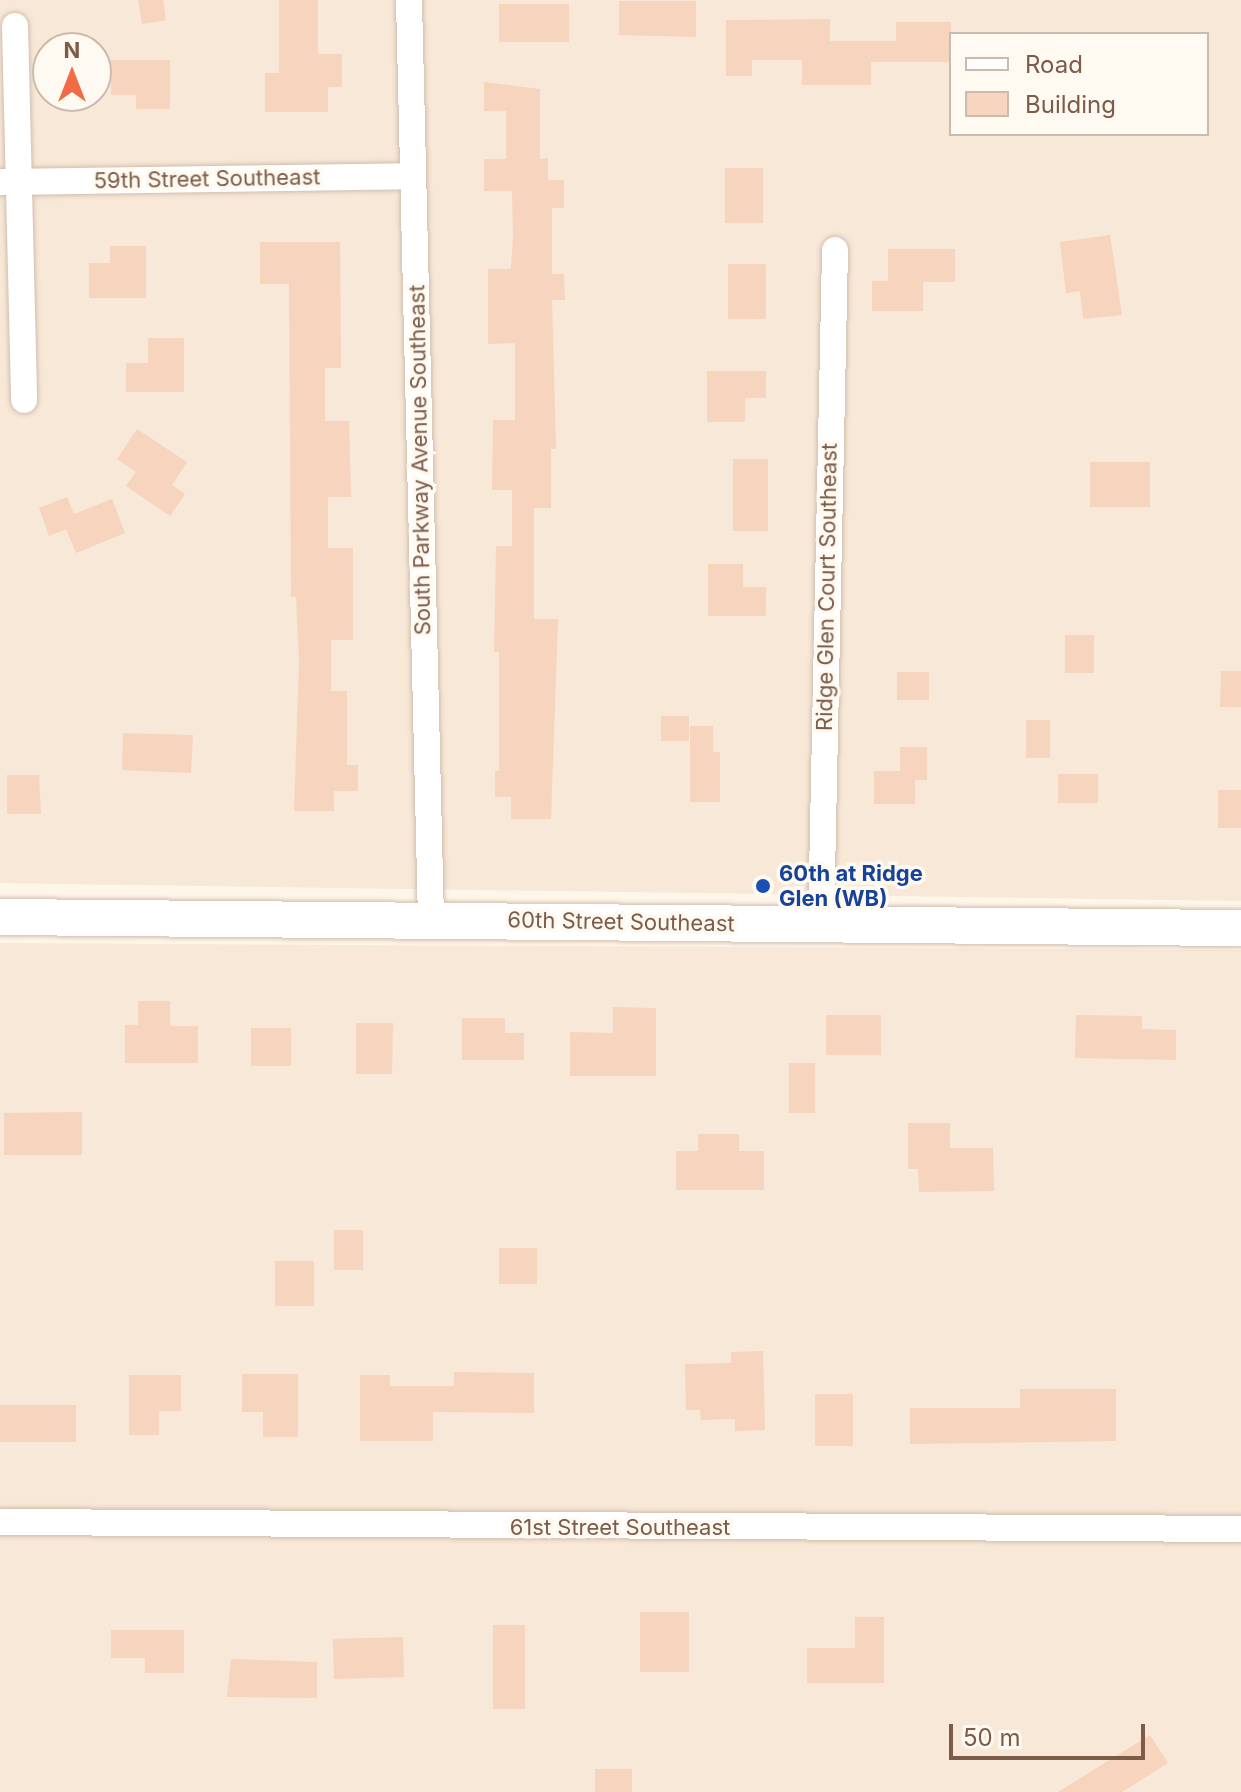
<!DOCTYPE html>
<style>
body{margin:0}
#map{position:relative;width:1241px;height:1792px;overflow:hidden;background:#fef6e9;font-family:Inter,sans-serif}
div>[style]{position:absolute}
.residential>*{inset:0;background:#f7e8d7}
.building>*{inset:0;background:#f6d4be}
.roads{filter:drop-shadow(0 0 2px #d3bdad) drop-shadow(0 0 2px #d3bdad)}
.minor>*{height:26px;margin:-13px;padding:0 13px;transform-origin:13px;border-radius:13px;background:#fff}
.secondary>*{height:36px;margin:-18px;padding:0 18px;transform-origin:18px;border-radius:18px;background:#fff}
.dots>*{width:22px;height:22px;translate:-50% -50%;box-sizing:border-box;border:4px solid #fffaf1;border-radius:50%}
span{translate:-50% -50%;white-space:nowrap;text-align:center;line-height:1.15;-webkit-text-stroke:7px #fffaf1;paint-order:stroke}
.street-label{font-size:22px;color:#7c5b49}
.transit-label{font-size:22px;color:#164399;font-weight:700}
.left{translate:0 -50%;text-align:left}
.legend{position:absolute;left:949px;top:32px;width:260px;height:104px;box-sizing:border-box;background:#fffaf1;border:2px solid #cbbaae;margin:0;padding:10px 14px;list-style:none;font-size:24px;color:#7c5b49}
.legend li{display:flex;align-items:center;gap:16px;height:40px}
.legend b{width:40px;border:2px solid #cbbaae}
.north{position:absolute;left:32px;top:32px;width:80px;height:80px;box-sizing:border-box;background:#fffaf1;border:2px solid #cbbaae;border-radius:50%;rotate:0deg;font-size:22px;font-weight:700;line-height:32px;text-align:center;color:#7c5b49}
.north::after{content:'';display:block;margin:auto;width:28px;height:36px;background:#f16b45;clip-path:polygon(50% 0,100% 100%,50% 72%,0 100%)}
.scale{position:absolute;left:949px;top:1724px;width:196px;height:36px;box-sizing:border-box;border:4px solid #7c5b49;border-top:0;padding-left:10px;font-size:24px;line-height:28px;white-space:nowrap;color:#7c5b49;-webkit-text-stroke:6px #fffaf1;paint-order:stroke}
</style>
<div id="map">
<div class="residential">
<i style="clip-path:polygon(evenodd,0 0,1241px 0,1241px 901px,0 883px,0 0,951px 34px,1207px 34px,1207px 134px,951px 134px,951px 34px,0 0,48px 48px,96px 48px,96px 96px,48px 96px,48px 48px)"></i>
<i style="clip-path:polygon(0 943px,1241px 950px,1241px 1792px,0 1792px)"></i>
</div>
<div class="building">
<i style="clip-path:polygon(138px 0,163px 0,166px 20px,142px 24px)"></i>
<i style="clip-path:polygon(279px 0,318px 0,318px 54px,342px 54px,342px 87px,328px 87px,328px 112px,265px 112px,265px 73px,279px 73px)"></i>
<i style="clip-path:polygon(619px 1px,696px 1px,696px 37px,619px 35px)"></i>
<i style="clip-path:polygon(499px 4px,569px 4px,569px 42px,499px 42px)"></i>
<i style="clip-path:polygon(830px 19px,830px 41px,896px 41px,896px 22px,951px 22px,951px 62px,871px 62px,871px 85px,802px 85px,802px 60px,752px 60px,752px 76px,726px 76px,726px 20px)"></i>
<i style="clip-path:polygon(111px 60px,170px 60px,170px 109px,136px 109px,136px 95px,111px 95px)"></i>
<i style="clip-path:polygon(484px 82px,540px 89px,540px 159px,548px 158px,548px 180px,564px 180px,564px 208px,552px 208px,552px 274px,564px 274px,565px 300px,552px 300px,556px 449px,551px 449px,551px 508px,534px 508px,534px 619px,558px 619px,551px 819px,511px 819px,511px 797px,495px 797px,495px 771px,499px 771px,499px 652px,494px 652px,496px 546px,512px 546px,512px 490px,492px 490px,493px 420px,515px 420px,515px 343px,488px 344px,488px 269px,511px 269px,513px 236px,512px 191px,484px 191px,484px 159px,506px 159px,506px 111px,484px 111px)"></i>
<i style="clip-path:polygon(725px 168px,763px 168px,763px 223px,725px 223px)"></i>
<i style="clip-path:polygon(1110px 235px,1122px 315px,1083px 319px,1080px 291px,1066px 293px,1060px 242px)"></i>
<i style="clip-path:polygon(260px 242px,340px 242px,341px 368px,325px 368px,325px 421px,349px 421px,351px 497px,328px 497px,328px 548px,353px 548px,353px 640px,331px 640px,331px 691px,347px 691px,347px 765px,358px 765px,358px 791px,334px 791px,334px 811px,294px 811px,299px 662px,296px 597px,291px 597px,289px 284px,260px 284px)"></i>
<i style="clip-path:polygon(110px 246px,146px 246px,146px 298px,89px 298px,89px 263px,110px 263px)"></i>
<i style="clip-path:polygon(888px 249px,955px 249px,955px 282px,923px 282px,923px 311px,872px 311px,872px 281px,888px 281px)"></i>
<i style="clip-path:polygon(728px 264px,766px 264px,766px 319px,728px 319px)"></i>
<i style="clip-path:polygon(148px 338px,184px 338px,184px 392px,126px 392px,126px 363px,148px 363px)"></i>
<i style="clip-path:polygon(707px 371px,766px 371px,766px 398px,745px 398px,745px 422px,707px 422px)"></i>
<i style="clip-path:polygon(137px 429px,187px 462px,172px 485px,185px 494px,170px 516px,126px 486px,136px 472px,117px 459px)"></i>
<i style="clip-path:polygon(733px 459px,768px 459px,768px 531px,733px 531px)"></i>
<i style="clip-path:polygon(1090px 462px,1150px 462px,1150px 507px,1090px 507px)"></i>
<i style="clip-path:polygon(67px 497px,74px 514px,112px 499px,125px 533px,76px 553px,66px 529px,49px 536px,39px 508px)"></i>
<i style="clip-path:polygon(708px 564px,743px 564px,743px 587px,766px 587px,766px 616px,708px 616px)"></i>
<i style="clip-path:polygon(1065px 635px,1094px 635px,1094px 673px,1065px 673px)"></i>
<i style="clip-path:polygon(1221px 671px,1241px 671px,1241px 707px,1220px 707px)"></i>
<i style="clip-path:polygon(897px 672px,929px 672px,929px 700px,897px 700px)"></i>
<i style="clip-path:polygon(661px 716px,689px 716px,689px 741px,661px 741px)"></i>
<i style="clip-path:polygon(1026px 720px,1050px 720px,1050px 758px,1026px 758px)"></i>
<i style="clip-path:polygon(690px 726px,713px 726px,713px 752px,720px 752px,720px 802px,690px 802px)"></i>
<i style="clip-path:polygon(123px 733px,193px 735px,191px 773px,122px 770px)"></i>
<i style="clip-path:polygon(900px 747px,927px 747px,927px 780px,915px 780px,915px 804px,874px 804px,874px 771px,900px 771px)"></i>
<i style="clip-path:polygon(1058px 774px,1098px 774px,1098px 803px,1058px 803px)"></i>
<i style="clip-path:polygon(7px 775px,39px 775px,41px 814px,7px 814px)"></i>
<i style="clip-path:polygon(1218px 790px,1241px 790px,1241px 828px,1218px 828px)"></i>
<i style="clip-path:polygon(138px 1001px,170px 1001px,170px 1026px,198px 1026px,198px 1063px,125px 1063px,125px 1025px,138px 1025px)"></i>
<i style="clip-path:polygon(613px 1007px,656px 1008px,656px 1076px,570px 1076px,570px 1032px,613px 1033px)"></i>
<i style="clip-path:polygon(826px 1015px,881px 1015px,881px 1055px,826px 1055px)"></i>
<i style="clip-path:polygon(1076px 1015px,1142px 1016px,1142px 1029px,1176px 1030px,1176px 1060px,1075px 1058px)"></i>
<i style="clip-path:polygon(462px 1018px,505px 1018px,505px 1033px,524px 1033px,524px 1060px,462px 1060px)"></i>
<i style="clip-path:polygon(356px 1023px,393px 1023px,392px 1074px,356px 1074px)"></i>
<i style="clip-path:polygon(251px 1028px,291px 1028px,291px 1066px,251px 1066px)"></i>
<i style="clip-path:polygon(789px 1063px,815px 1063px,815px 1113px,789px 1113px)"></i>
<i style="clip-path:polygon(82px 1112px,82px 1155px,4px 1155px,4px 1113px)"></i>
<i style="clip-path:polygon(908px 1123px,950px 1123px,950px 1148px,993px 1148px,994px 1191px,919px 1192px,918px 1169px,908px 1169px)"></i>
<i style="clip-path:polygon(698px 1134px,739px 1134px,739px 1151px,764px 1151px,764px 1190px,676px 1190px,676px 1151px,698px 1151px)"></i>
<i style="clip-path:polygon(334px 1230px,363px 1230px,363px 1270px,334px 1270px)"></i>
<i style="clip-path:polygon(499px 1248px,537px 1248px,537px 1284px,499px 1284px)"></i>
<i style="clip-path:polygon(275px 1261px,314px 1261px,314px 1306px,275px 1306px)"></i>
<i style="clip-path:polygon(763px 1351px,765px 1430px,735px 1431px,735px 1419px,701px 1420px,700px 1410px,686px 1410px,685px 1364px,731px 1363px,731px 1352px)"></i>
<i style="clip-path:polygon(454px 1372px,534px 1373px,534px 1413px,433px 1412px,433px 1441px,360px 1441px,360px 1375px,390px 1375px,390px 1386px,454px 1386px)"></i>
<i style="clip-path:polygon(242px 1374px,298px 1374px,298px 1437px,263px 1437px,263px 1412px,242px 1412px)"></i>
<i style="clip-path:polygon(129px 1375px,181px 1375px,181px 1411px,159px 1411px,159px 1435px,129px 1435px)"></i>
<i style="clip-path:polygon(1020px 1389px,1116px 1389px,1116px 1441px,910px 1444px,910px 1408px,1020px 1408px)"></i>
<i style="clip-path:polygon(815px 1394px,853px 1394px,853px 1446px,815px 1446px)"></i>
<i style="clip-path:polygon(0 1405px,76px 1405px,76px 1442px,0 1442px)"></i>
<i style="clip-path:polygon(640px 1612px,689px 1612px,689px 1672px,640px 1672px)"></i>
<i style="clip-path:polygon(855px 1617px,884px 1617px,884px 1683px,807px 1683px,807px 1648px,855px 1648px)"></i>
<i style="clip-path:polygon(493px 1625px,525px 1625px,525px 1709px,493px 1709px)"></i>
<i style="clip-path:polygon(111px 1630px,184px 1630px,184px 1673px,145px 1673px,145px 1658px,111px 1658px)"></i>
<i style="clip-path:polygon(403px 1637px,404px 1677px,334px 1679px,333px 1639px)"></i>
<i style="clip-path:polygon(231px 1659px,317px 1662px,317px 1698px,227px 1697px)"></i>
<i style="clip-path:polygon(1150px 1735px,1168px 1763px,1122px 1792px,1058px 1792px)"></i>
<i style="clip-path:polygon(595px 1769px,632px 1769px,632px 1792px,595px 1792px)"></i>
</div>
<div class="roads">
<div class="minor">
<i style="left:409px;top:0;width:920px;rotate:88.63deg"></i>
<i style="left:15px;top:26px;width:374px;rotate:88.6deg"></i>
<i style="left:0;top:182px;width:413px;rotate:-0.8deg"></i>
<i style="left:821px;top:924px;width:674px;rotate:-88.81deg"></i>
<i style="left:0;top:1522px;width:1241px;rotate:0.32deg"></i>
</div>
<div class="secondary">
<i style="left:0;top:917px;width:1241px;rotate:0.51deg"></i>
</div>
</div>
<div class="dots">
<i style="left:763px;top:886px;background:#1a4fb4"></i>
</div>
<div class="street-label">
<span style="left:207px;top:179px;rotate:-1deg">59th Street Southeast</span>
<span style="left:420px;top:460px;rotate:-91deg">South Parkway Avenue Southeast</span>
<span style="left:827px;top:587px;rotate:-89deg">Ridge Glen Court Southeast</span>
<span style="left:621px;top:922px;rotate:1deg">60th Street Southeast</span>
<span style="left:620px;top:1528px">61st Street Southeast</span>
</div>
<div class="transit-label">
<span class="left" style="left:779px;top:886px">60th at Ridge<br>Glen (WB)</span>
</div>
<ul class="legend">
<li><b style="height:10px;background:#fff"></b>Road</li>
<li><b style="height:22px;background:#f6d4be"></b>Building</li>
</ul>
<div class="north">N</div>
<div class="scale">50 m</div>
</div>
